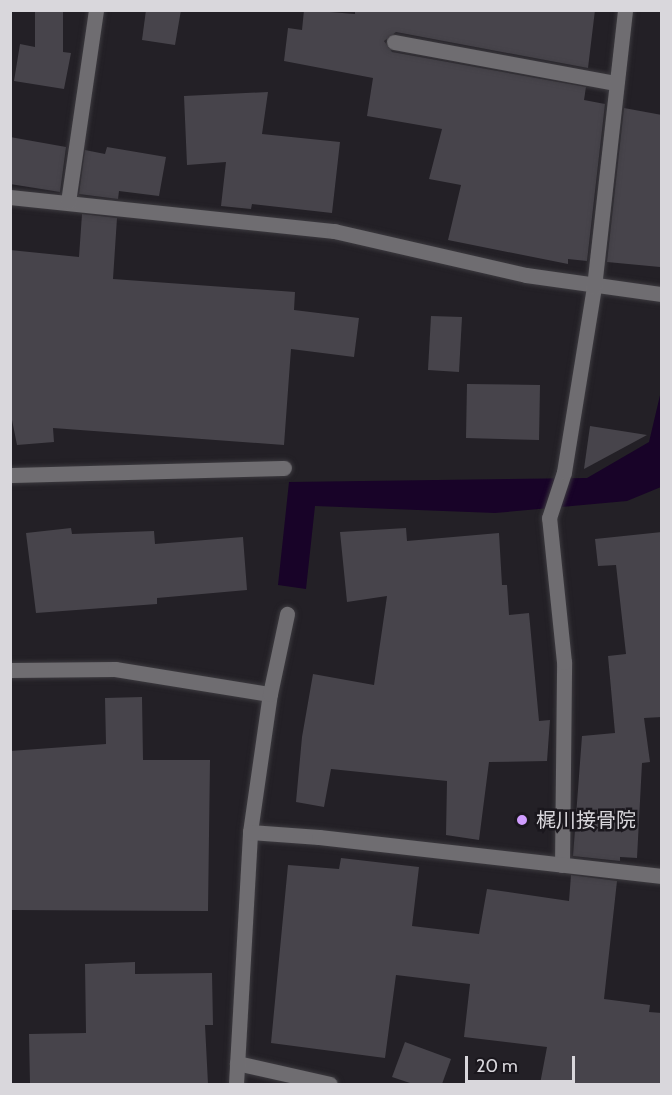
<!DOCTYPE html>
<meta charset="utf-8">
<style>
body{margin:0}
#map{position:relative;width:672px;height:1095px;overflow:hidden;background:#232026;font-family:Cabin,"Noto Sans JP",sans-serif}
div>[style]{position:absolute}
.water>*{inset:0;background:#180328}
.building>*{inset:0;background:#47444b}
.roads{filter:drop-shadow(0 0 2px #3c3a3f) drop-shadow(0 0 2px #3c3a3f)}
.minor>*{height:15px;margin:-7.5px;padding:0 7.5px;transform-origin:7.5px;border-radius:7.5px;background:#6f6d71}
.dots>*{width:16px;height:16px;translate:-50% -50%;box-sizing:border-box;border:3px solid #1a171d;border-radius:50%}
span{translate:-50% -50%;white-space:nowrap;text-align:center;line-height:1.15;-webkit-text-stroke:5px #1a171d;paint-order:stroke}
.poi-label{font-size:20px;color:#d9d7dc}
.left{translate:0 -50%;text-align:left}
.frame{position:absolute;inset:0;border:12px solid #d9d7dc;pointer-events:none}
.scale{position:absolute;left:465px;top:1056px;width:110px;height:27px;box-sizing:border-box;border:3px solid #d9d7dc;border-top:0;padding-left:8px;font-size:18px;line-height:21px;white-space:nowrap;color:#d9d7dc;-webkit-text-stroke:4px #1a171d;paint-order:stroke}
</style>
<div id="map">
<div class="water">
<i style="clip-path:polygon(661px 391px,661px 487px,627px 501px,495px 513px,315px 506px,306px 589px,278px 585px,289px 482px,587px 478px,649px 442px)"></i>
</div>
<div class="building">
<i style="clip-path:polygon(35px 10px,63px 10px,63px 52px,71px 53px,64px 89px,14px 81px,20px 44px,35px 47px)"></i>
<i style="clip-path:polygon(146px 10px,181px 10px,175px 45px,142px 40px)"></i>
<i style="clip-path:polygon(304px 10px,355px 14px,355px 10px,595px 10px,588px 68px,396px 32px,384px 41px,392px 52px,586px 87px,584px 100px,605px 104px,587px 261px,568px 259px,568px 264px,448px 240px,461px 185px,429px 179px,442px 129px,367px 116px,373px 78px,284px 61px,288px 28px,302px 30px)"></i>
<i style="clip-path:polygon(268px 92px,262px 134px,340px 142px,332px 213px,252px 204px,251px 209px,221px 206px,226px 162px,187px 165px,184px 96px)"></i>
<i style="clip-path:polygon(624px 108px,662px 115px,660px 267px,607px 262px)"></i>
<i style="clip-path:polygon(10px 137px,66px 147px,60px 192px,10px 184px)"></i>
<i style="clip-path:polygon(107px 147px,166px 157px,159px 196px,119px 191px,118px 199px,79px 194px,85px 150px,105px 154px)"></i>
<i style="clip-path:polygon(82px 214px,117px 218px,113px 279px,295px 292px,294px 310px,359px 318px,354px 357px,291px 349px,284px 445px,53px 428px,54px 442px,17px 445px,10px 410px,10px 250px,79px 257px)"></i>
<i style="clip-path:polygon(431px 316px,462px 317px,459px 372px,428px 370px)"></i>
<i style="clip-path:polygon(467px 384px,540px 385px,539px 440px,466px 438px)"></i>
<i style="clip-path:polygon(590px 426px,647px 435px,584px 469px)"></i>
<i style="clip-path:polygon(71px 528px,72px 534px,154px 531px,155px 544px,243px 537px,247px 590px,157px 598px,157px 604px,36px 613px,26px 533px)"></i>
<i style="clip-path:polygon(406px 528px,407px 541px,499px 533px,502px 585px,507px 585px,509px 615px,529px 613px,539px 721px,550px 720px,547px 761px,489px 762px,479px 840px,446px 835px,447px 781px,331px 769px,324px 807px,296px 802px,302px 737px,313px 674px,374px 685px,387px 596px,347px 602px,340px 532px)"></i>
<i style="clip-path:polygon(662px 532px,662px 717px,644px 718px,650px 762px,642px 763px,637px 858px,620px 857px,620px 861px,573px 856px,582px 736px,615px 733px,608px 656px,626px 654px,616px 565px,598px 566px,595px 539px)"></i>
<i style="clip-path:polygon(142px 697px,143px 760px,210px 760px,208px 911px,10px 910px,10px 751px,106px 744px,105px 698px)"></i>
<i style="clip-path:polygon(341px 858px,419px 867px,412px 926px,479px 934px,487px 889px,569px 901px,571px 875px,617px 881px,604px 999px,650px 1005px,649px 1012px,662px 1013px,662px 1084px,540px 1084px,547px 1047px,464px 1037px,470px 984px,396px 975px,385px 1058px,271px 1043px,288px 865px,339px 869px)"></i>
<i style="clip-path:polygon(135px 962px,135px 974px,212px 973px,213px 1025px,205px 1025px,208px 1084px,30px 1084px,29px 1034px,86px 1033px,85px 964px)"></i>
<i style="clip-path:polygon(405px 1042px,451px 1059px,442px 1084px,413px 1084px,392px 1077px)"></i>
</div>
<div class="roads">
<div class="minor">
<i style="left:394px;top:42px;width:225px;rotate:10.5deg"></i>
<i style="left:10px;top:197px;width:326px;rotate:6deg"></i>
<i style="left:334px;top:231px;width:197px;rotate:12.9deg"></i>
<i style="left:526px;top:275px;width:137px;rotate:8deg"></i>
<i style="left:68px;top:202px;width:194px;rotate:-81.7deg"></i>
<i style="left:10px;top:475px;width:274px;rotate:-1.5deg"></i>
<i style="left:10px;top:670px;width:105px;rotate:-0.5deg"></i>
<i style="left:115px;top:669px;width:157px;rotate:9.2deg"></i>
<i style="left:250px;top:832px;width:139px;rotate:-81.8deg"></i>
<i style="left:270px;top:694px;width:82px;rotate:-78deg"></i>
<i style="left:562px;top:865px;width:203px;rotate:-89.4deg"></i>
<i style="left:564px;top:662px;width:145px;rotate:-95.9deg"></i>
<i style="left:549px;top:518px;width:48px;rotate:-71.9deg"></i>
<i style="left:564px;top:472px;width:187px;rotate:-80.8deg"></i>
<i style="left:594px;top:287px;width:279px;rotate:-83.6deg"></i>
<i style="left:237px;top:1063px;width:95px;rotate:12.7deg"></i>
<i style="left:236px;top:1084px;width:252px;rotate:-86.8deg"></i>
<i style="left:250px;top:832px;width:69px;rotate:4.1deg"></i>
<i style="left:319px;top:837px;width:345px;rotate:6.5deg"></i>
</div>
</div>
<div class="dots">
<i style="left:522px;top:820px;background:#d09dff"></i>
</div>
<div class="poi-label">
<span class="left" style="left:536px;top:820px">梶川接骨院</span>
</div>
<div class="frame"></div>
<div class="scale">20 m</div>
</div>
